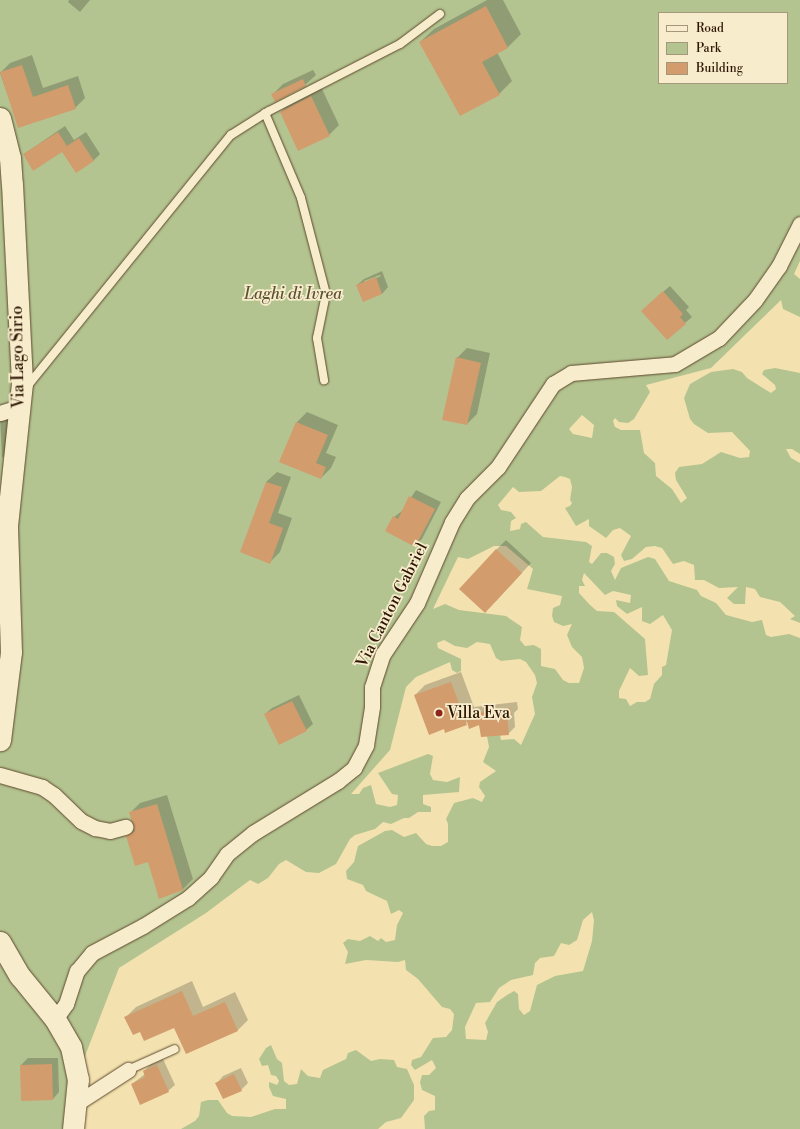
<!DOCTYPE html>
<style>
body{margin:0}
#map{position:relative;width:800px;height:1129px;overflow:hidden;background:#f3e2af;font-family:"Libre Bodoni",serif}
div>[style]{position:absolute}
.green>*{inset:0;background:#b4c490}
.shadow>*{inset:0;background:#0003}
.building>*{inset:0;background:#d39c6d}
.roads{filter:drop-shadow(0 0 1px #5e482e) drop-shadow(0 0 1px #5e482e)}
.service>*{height:8px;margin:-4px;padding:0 4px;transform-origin:4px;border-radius:4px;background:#f7eccb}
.minor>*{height:15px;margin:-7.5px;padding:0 7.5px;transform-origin:7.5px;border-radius:7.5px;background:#f7eccb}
.secondary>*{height:21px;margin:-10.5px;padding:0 10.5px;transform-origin:10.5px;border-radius:10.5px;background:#f7eccb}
.dots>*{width:11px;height:11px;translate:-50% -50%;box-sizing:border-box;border:2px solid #f7eccb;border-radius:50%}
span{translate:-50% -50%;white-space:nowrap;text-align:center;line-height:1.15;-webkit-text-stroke:3.5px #f7eccb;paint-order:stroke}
.park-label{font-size:16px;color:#5c5234;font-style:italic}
.street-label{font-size:16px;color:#2d1503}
.poi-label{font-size:16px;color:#2d1503}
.left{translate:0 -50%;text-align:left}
.legend{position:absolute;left:658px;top:12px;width:130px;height:72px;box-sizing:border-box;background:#f7eccb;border:1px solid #a6967b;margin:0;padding:5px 7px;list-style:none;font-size:12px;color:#2d1503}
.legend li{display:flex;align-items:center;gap:8px;height:20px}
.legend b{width:20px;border:1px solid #a6967b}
</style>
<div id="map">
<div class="green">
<i style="clip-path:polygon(evenodd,0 0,800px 0,800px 261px,794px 274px,800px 279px,800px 317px,783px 309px,781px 300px,711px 368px,646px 385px,650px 392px,634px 419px,628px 423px,619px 422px,615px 418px,613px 421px,615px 427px,621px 430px,640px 430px,644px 453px,655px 463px,656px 476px,672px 489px,681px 503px,687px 498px,676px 480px,675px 473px,679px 467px,702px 464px,721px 452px,740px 458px,749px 457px,750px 451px,732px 432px,708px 433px,694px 424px,690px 419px,684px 398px,690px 384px,711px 372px,733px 369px,742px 372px,747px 378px,771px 393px,776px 389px,775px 385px,762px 374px,764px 370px,775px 368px,800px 373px,800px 454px,792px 449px,786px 449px,791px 458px,800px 463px,800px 623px,790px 619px,795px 616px,780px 602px,760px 597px,755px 589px,746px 587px,745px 604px,734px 604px,727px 598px,738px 587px,719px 588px,704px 580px,695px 580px,694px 565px,684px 561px,673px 564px,662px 548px,655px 546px,646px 547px,632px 559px,624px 561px,621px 555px,631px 536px,620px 528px,613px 530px,606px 538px,589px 526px,589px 519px,576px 526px,565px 508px,570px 506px,572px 503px,570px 500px,572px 487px,570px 479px,565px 477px,560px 476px,541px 491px,519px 492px,513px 487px,498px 505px,501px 510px,511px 512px,516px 518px,511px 521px,510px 531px,520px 529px,521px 524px,526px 522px,543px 537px,586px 542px,592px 546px,589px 562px,592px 564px,601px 553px,607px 553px,614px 557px,615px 564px,611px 571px,615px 580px,621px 568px,648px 557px,655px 559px,669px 581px,697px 590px,701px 596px,716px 603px,726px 615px,752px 622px,762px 620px,766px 635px,771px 637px,789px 634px,800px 638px,800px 1129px,425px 1129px,424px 1116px,429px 1111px,435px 1110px,435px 1096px,422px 1090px,420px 1082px,422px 1075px,429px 1075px,436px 1068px,432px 1060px,415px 1070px,411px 1065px,412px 1060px,421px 1057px,433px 1038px,446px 1037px,452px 1030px,454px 1014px,450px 1009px,442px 1007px,418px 979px,406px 970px,405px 960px,398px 962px,366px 960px,345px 964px,348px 952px,343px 943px,348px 939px,360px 941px,370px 936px,378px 941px,381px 938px,386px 942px,395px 940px,397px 925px,403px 913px,399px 910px,391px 914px,387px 901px,366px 891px,363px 885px,347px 879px,346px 871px,354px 862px,358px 846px,385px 831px,392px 830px,404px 837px,416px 833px,426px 844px,432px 846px,441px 846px,448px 842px,448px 824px,446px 819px,454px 803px,473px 798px,482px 802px,485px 796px,479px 787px,480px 782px,496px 771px,483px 762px,489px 747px,487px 736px,500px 735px,501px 740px,514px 739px,521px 745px,535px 714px,532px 697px,537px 683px,535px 675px,526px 662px,520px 659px,501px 661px,496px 658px,490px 644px,477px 642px,467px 648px,455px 646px,444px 640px,437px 643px,438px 648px,461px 659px,461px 671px,457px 673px,452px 670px,450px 662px,416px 677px,406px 687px,390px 750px,351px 794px,359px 794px,363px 788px,371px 785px,376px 804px,390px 807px,397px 805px,398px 795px,392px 794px,378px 773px,428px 754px,433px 756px,430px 774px,433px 780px,447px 782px,460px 777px,459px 792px,423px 795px,423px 804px,431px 807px,431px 812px,418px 812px,409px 818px,404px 818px,391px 824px,383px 822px,375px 829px,355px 835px,350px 839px,336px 864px,319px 873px,306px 872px,286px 860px,279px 864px,268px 878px,258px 884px,250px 880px,206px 913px,119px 968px,85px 1056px,75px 1129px,0 1129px,0 0,659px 13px,787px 13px,787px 83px,659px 83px,659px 13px,0 0,582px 415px,594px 425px,592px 438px,573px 434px,569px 429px,582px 415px,0 0,494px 546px,506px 546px,533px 569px,527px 589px,562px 596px,560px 605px,553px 608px,552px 616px,554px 622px,563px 626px,572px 624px,567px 635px,572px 647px,582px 657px,584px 668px,579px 683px,569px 683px,563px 680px,555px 669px,541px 666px,541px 649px,534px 645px,525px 646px,520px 640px,522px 627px,506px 616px,459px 610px,445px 604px,433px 609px,458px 557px,468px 559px,494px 546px,0 0,584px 573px,605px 595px,613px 591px,631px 595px,630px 603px,616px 600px,617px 606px,627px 614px,642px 607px,642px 621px,650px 624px,663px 615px,672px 630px,666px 665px,662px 667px,662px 675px,654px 684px,650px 699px,645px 702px,637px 702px,630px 706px,626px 699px,619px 698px,619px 691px,630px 668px,639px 676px,648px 675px,645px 639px,614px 612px,597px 611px,590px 605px,579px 593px,579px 586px,585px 586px,582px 580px,584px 573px,0 0,592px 912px,594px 920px,592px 941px,583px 971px,555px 976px,537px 985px,530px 1011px,524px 1015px,519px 1009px,518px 994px,514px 991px,507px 995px,497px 1002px,485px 1023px,488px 1032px,486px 1040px,466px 1039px,465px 1027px,476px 1003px,490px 1002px,499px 988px,511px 980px,533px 975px,535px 963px,540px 958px,554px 956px,561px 943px,569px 945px,577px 940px,583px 920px,592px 912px)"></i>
<i style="clip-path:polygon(271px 1045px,277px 1059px,282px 1063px,284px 1081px,289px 1085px,297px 1084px,301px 1069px,308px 1076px,320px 1078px,323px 1070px,346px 1059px,348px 1053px,356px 1050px,371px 1061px,380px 1059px,394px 1060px,397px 1067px,407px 1069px,414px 1085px,414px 1100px,401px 1118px,386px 1122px,378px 1129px,181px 1129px,195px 1121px,199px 1116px,201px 1102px,208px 1100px,218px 1100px,227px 1113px,232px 1116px,251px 1117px,275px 1109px,286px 1109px,286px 1099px,273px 1096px,269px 1087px,269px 1082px,277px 1085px,279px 1081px,276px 1076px,271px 1075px,268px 1065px,262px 1066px,259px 1059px,266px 1048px)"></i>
</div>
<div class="shadow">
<i style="clip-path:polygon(69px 0,90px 0,80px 12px,68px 2px)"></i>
<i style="clip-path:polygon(487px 0,503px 0,521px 34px,508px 47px,497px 52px,512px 81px,499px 94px,420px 42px,434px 29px)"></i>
<i style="clip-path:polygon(32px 55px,43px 88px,78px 76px,85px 98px,75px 108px,19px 127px,0 73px,10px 63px)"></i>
<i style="clip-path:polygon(313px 70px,316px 75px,305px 85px,273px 94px,283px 84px)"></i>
<i style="clip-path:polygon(321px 87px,339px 125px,329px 135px,281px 112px,291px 102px)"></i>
<i style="clip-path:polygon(65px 126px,74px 140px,86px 132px,100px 154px,93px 161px,63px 151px,24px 154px)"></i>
<i style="clip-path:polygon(evenodd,382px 271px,388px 287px,382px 294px,357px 285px,364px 279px,382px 271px,380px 275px,381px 276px,364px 283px,364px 281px,380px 275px)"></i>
<i style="clip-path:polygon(670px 286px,689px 307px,686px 310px,692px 317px,685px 323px,649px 304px)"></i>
<i style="clip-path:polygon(467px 348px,490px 353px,477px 414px,467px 424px,457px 358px)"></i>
<i style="clip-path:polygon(307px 412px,338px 425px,326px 453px,336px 457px,331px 468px,321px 478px,280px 462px,297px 422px)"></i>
<i style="clip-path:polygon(0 416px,15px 417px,12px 448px,2px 458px)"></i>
<i style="clip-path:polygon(277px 472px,291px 477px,278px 513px,292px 518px,280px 552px,270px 562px,266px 482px)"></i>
<i style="clip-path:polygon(416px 490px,441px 502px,422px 539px,415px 545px,394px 517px,402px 511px)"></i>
<i style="clip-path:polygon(506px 540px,531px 563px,495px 602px,496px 550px)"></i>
<i style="clip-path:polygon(461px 672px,474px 707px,517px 702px,518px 709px,514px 713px,515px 727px,508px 734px,468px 722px,445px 728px,415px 695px,425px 685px)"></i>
<i style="clip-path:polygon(299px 695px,313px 724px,306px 730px,265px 714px,272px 708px)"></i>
<i style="clip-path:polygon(167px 795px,193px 879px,183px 889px,160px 898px,148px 861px,127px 836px,135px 828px,130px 813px,140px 803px)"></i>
<i style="clip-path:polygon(192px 981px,203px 1007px,235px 992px,248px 1020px,238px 1030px,187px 1053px,175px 1027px,140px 1031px,126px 1017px,136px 1007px)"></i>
<i style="clip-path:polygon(28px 1058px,58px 1058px,59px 1092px,53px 1099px,21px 1065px)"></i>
<i style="clip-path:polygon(163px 1059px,175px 1085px,168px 1091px,132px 1084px,145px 1074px,144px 1071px,150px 1065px)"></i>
<i style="clip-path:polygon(241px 1068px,248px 1083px,241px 1090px,217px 1083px,223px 1076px)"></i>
</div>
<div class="building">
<i style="clip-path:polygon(486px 6px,508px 48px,482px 62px,500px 95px,460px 116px,419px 42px)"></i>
<i style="clip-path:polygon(22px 65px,33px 97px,68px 85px,76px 109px,18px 128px,0 72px)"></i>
<i style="clip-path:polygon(303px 79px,306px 86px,275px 102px,271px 94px)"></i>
<i style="clip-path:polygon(311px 96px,330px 136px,298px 151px,280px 112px)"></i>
<i style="clip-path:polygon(58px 132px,67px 146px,79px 138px,94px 161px,76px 173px,62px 152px,33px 171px,23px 154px)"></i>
<i style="clip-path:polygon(376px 277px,382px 294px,363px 302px,356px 285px)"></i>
<i style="clip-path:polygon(663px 291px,683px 314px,680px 317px,686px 324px,667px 340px,641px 311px)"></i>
<i style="clip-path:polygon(456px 357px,481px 363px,467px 425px,442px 420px)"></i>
<i style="clip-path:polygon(296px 422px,328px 435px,316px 463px,326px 467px,321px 479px,279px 462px)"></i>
<i style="clip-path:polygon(266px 482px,282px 487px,269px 523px,283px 528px,270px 564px,240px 552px)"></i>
<i style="clip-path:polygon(409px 496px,435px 509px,415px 547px,385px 531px,393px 516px,398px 519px)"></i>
<i style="clip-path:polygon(496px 549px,522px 573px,485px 613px,459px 589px)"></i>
<i style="clip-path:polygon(451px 682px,467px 725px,445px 733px,444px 729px,429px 735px,414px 695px)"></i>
<i style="clip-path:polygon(292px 701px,307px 731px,279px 745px,264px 714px)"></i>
<i style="clip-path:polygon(510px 708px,512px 716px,507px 718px,509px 735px,481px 737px,479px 725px,469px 729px,465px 714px)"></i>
<i style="clip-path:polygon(157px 804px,183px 890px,159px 899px,148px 862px,135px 866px,126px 836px,135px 831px,129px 812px)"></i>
<i style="clip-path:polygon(182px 991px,193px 1016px,225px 1002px,238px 1031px,186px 1054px,174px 1028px,144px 1041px,140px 1032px,133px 1035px,124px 1017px)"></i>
<i style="clip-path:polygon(52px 1064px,53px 1100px,21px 1101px,20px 1065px)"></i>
<i style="clip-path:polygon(157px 1065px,169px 1092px,140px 1105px,131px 1084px,145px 1077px,143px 1071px)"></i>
<i style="clip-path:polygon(234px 1074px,242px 1091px,223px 1099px,215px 1083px)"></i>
</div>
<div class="roads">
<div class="service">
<i style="left:265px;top:113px;width:92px;rotate:67deg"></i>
<i style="left:301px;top:198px;width:99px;rotate:75.4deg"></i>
<i style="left:326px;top:294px;width:45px;rotate:101.6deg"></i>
<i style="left:317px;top:338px;width:43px;rotate:80.5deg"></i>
<i style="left:25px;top:389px;width:327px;rotate:-51deg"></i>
<i style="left:231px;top:135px;width:45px;rotate:-32.3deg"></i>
<i style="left:269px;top:111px;width:147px;rotate:-27.1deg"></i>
<i style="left:400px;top:44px;width:50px;rotate:-36.9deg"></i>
<i style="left:128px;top:1070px;width:51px;rotate:-24.1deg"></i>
</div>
<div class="minor">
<i style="left:0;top:413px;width:20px;rotate:-18deg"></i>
<i style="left:0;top:775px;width:44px;rotate:15.9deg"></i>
<i style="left:42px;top:787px;width:14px;rotate:34deg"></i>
<i style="left:54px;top:795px;width:37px;rotate:44deg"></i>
<i style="left:81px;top:821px;width:16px;rotate:27deg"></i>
<i style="left:95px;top:828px;width:15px;rotate:11deg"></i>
<i style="left:110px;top:831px;width:16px;rotate:-15deg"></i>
<i style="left:55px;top:1019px;width:19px;rotate:-54deg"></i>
<i style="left:66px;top:1004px;width:35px;rotate:-72deg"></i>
<i style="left:77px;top:971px;width:23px;rotate:-50deg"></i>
<i style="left:92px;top:953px;width:58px;rotate:-27.9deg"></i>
<i style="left:143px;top:926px;width:53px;rotate:-31.9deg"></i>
<i style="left:188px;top:898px;width:31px;rotate:-42deg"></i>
<i style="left:211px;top:877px;width:28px;rotate:-55deg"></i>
<i style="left:227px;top:854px;width:33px;rotate:-39deg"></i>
<i style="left:253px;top:833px;width:100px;rotate:-31.5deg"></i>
<i style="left:338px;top:781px;width:21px;rotate:-39deg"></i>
<i style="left:354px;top:768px;width:26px;rotate:-62deg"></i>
<i style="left:366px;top:745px;width:39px;rotate:-81deg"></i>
<i style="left:372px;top:706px;width:19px;rotate:-90deg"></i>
<i style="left:372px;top:687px;width:35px;rotate:-72deg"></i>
<i style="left:383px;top:654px;width:61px;rotate:-56.3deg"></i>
<i style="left:417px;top:603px;width:88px;rotate:-66.6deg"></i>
<i style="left:452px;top:522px;width:28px;rotate:-58deg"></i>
<i style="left:467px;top:498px;width:44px;rotate:-45deg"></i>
<i style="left:498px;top:467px;width:100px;rotate:-56.5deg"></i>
<i style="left:553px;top:384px;width:21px;rotate:-31deg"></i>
<i style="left:571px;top:373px;width:104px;rotate:-4.9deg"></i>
<i style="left:675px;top:364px;width:51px;rotate:-30.6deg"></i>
<i style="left:719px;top:338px;width:52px;rotate:-46.5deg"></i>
<i style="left:755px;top:300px;width:42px;rotate:-54.8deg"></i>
<i style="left:779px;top:266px;width:47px;rotate:-63.4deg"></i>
<i style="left:77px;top:1103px;width:61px;rotate:-32.9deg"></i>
</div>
<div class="secondary">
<i style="left:0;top:118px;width:41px;rotate:76deg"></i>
<i style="left:10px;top:158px;width:26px;rotate:86deg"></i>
<i style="left:12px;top:184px;width:199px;rotate:87.1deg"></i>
<i style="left:22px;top:383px;width:144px;rotate:96deg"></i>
<i style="left:7px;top:526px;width:126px;rotate:88.2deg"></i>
<i style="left:11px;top:652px;width:89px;rotate:97.1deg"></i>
<i style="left:0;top:942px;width:39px;rotate:60deg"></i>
<i style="left:20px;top:976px;width:55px;rotate:50.9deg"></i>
<i style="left:55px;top:1019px;width:32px;rotate:60deg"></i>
<i style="left:71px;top:1047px;width:33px;rotate:78deg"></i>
<i style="left:78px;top:1079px;width:50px;rotate:95.7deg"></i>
</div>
</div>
<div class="dots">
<i style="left:439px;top:713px;background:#8f2418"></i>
</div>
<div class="park-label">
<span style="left:293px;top:294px">Laghi di Ivrea</span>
</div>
<div class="street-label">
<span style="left:18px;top:357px;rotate:-91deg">Via Lago Sirio</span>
<span style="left:392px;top:605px;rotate:-63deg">Via Canton Gabriel</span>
</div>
<div class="poi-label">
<span class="left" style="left:447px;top:713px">Villa Eva</span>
</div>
<ul class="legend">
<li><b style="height:5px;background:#f7eccb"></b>Road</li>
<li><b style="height:11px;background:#b4c490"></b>Park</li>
<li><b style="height:11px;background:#d39c6d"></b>Building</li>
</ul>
</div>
